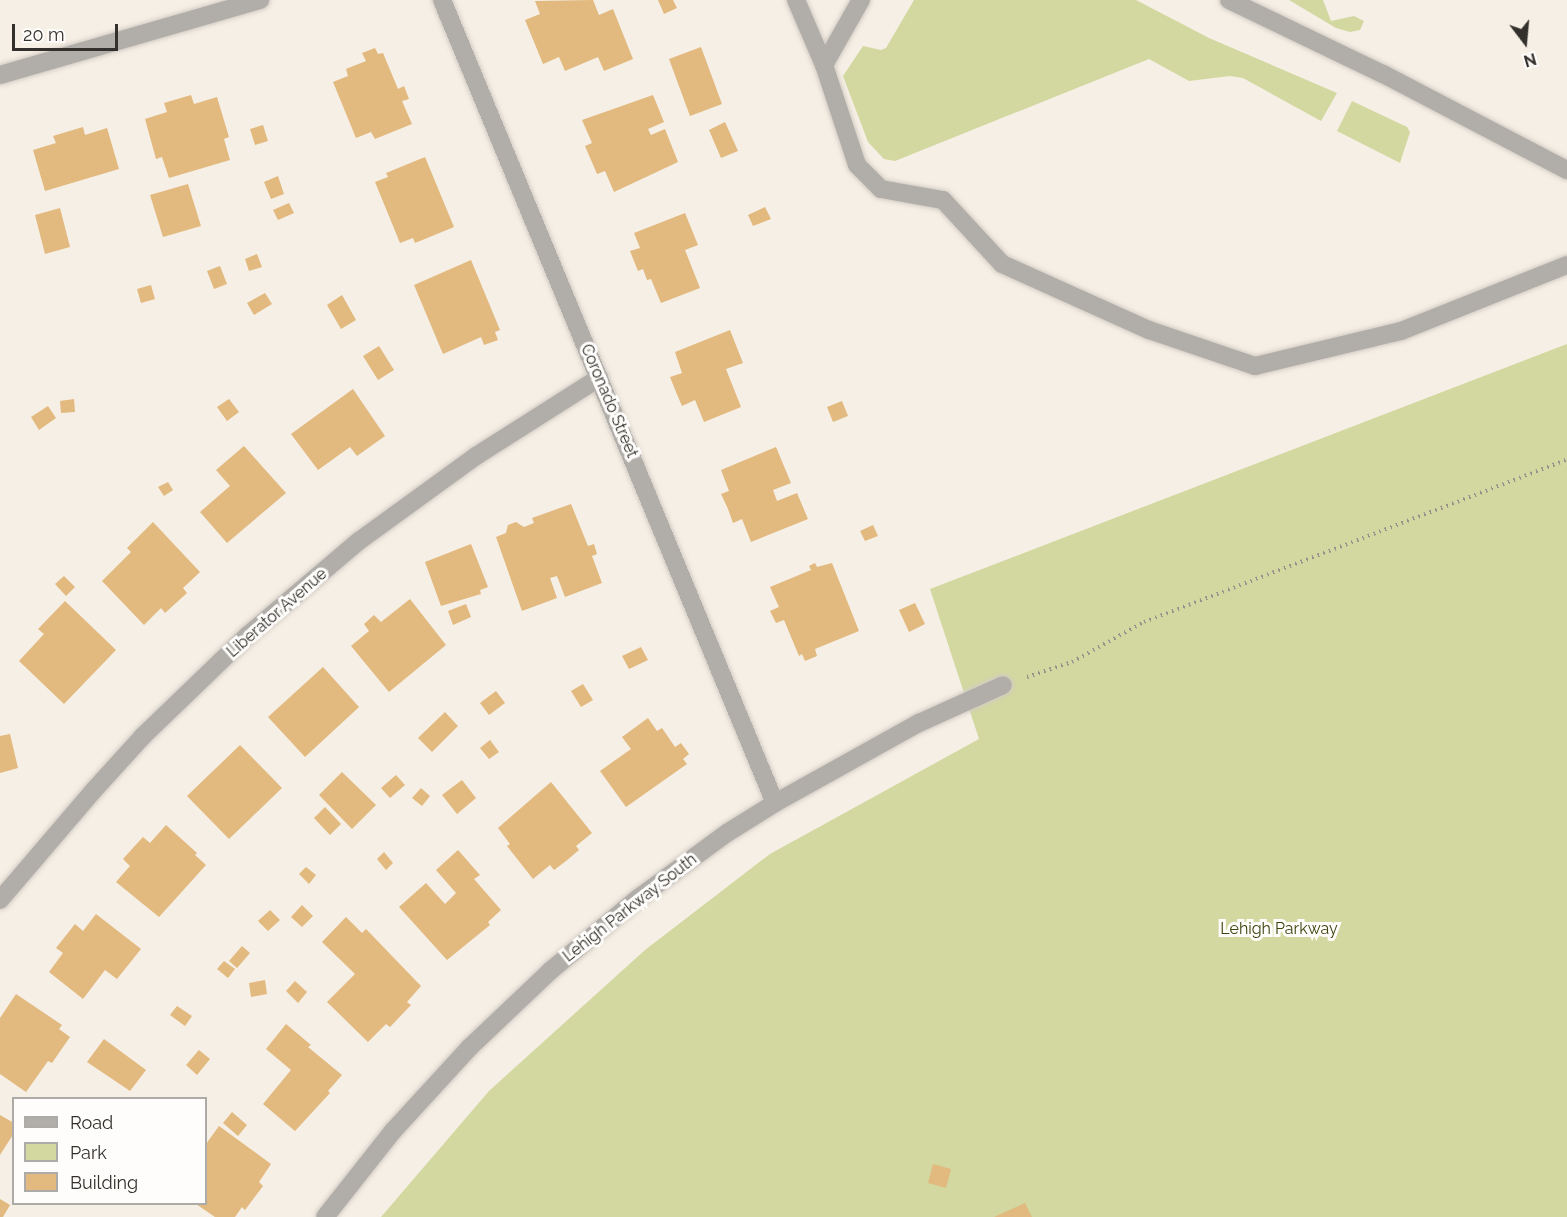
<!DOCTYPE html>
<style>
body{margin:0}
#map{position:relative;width:1567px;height:1217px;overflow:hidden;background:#f6efe5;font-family:Raleway,sans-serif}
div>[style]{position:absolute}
.green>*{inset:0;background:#d2d8a0}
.building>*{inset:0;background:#e2b97e}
.path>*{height:4px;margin-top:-2px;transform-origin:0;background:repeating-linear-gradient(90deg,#97928b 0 1.5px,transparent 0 6px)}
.roads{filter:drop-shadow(0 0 2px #d3ccc4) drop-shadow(0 0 2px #d3ccc4)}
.lane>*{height:18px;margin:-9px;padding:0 9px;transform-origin:9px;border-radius:9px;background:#b1aeaa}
.street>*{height:18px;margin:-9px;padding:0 9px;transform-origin:9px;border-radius:9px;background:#b1aeaa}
span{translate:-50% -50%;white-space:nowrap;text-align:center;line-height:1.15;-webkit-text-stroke:6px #fefdfb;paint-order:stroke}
.street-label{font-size:16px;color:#322f2c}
.park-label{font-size:16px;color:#3e420d}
.legend{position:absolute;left:12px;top:1097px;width:195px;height:108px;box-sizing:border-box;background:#fefdfb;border:2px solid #acaba8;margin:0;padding:8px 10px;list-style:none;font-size:18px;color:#322f2c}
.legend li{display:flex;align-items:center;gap:12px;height:30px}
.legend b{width:30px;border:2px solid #acaba8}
.north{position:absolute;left:1495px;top:12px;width:60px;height:60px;-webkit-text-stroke:4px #fefdfb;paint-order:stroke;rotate:164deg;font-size:16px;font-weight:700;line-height:24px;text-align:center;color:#322f2c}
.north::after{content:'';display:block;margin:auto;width:21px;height:27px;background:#322f2c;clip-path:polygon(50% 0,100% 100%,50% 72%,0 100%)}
.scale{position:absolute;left:12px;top:24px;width:106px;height:27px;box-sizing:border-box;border:3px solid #322f2c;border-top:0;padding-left:8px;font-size:18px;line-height:21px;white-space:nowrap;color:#322f2c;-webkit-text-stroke:4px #fefdfb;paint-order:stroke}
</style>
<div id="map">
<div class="green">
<i style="clip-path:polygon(914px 0,1136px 0,1209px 38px,1337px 93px,1321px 121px,1243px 78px,1230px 76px,1189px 81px,1149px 59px,895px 161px,884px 159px,868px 142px,843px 76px,863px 46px,881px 50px,886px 48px)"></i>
<i style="clip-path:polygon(1289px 0,1323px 0,1331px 21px,1354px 16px,1364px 21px,1360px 30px,1350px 32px,1336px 28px)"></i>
<i style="clip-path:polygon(1352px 101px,1407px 127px,1410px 132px,1400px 163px,1337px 131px)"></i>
<i style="clip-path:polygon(1567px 344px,1567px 1217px,381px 1217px,489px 1091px,645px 950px,770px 854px,979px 739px,930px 589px)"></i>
</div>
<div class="building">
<i style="clip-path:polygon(593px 0,599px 15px,613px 9px,633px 59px,604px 71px,598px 57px,565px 71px,559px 57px,543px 64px,525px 20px,540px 14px,535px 1px)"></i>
<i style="clip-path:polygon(658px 0,673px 0,677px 8px,664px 14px)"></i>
<i style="clip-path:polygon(701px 47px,722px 104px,690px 116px,669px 59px)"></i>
<i style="clip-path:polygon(375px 48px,378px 54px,383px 53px,398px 89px,404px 86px,409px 99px,402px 101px,412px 124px,375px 139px,371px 132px,356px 138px,333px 82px,348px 76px,346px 69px,366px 61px,362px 53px)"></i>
<i style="clip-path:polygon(191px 95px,194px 104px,217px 97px,229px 137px,224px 139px,230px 160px,169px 178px,162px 157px,156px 159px,145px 119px,167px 112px,164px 103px)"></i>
<i style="clip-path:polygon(653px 95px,664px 122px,648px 129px,651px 135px,665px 129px,678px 162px,614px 192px,605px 171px,597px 174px,585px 146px,592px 143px,582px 120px)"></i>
<i style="clip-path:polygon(725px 122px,738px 151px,721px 158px,709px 130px)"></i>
<i style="clip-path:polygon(263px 125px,268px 141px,255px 145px,250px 129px)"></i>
<i style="clip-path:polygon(83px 127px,85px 135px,107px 128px,119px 169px,45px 191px,33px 150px,56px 143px,53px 136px)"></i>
<i style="clip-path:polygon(425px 157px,454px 227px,415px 243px,413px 238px,400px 243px,375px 182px,388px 177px,386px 173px)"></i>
<i style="clip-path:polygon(278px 176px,284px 194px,271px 199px,264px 182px)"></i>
<i style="clip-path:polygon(188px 184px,201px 226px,163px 237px,150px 195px)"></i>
<i style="clip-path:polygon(289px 203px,294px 213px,278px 220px,273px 210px)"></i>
<i style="clip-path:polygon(765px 207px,771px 219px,753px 226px,748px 215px)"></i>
<i style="clip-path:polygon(60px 208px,70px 247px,45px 254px,35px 215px)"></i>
<i style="clip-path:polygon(685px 213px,698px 245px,685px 250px,700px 288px,661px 303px,651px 279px,647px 280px,643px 269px,638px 271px,630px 251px,640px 248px,634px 233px)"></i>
<i style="clip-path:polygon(257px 254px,262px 267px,249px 271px,245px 259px)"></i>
<i style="clip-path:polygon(471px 260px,500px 330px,495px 332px,498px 340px,484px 345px,481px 337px,443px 354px,414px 285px)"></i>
<i style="clip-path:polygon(220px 266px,227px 284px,214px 289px,207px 271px)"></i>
<i style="clip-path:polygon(151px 285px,155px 299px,141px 303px,137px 289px)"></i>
<i style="clip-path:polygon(265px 293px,272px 304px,254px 315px,247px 303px)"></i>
<i style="clip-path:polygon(342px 295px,356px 320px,341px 329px,327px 305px)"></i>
<i style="clip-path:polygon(730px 330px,743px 363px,726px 369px,741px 407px,704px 422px,695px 400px,682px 406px,676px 392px,670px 377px,682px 373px,675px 352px)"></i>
<i style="clip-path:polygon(379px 346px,394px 370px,378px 380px,363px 356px)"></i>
<i style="clip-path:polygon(353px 389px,385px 436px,357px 456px,350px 447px,318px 470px,291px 434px)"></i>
<i style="clip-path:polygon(74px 399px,75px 412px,61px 413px,60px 401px)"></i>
<i style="clip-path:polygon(229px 399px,239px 412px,227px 421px,217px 407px)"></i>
<i style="clip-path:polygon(842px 401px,848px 416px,833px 422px,827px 407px)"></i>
<i style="clip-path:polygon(48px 406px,56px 418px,39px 430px,31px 417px)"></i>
<i style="clip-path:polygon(244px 446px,286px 493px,227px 543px,200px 512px,230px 486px,216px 470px)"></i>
<i style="clip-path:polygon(776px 447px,791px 483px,773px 490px,777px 501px,797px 493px,808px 519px,751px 542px,742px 519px,733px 523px,728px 509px,721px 494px,729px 491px,721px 470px)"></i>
<i style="clip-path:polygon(168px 482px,173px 490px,164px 496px,158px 487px)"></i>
<i style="clip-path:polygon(571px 504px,588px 546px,594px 544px,597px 554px,592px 556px,602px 583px,565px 597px,557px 576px,550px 578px,557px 598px,522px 611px,496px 537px,506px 533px,508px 525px,516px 522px,524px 527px,534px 523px,532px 518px)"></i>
<i style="clip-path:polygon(153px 522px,200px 572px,183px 588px,187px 593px,165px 613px,161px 608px,144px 625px,102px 581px,131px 552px,127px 548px)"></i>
<i style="clip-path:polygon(873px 525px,878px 536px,865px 541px,860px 531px)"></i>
<i style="clip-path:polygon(471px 544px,488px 587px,480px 590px,481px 594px,441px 606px,425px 562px)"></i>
<i style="clip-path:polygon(815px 563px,817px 567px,832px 563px,859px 631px,815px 649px,817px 656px,805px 661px,802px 654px,799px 656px,784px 620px,776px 623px,770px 611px,779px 607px,770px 587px,811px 570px,809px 566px)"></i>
<i style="clip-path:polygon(64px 576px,75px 587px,66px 596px,55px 584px)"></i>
<i style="clip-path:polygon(410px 599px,446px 645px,389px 692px,351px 646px,369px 631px,364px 624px,374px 615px,381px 622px)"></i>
<i style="clip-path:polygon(65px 601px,116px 650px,64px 704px,19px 661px,44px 634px,38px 629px)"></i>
<i style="clip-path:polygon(915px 603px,925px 624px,909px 632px,899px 610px)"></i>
<i style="clip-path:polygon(466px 604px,471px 617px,453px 625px,448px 611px)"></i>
<i style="clip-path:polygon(641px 647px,648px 660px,629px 669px,622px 656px)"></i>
<i style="clip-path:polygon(323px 667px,359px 707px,305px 757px,268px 717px)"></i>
<i style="clip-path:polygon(583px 684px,593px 700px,581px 707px,571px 691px)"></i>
<i style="clip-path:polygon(496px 691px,505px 703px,489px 715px,480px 703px)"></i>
<i style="clip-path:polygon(445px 712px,458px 726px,432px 752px,418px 738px)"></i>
<i style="clip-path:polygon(648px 718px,657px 731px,662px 728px,675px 747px,681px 743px,689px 754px,683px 759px,687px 764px,626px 807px,600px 771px,631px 749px,622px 737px)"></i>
<i style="clip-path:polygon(10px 734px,18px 768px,0 773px,0 736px)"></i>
<i style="clip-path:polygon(490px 740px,499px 752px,489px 759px,480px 748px)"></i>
<i style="clip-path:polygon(240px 745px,282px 788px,229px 839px,187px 796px)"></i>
<i style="clip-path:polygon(342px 772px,376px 805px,352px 829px,319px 795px)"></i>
<i style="clip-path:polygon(396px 775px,405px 785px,390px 798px,381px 788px)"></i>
<i style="clip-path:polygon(462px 780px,476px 798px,457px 814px,442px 795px)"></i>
<i style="clip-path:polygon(551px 782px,592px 833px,576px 846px,579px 850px,566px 861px,554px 870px,550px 865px,533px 879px,507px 846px,510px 844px,498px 828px)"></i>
<i style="clip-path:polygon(421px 788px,430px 796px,422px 806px,412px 798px)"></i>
<i style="clip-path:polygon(325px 807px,341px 824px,330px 835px,314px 818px)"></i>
<i style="clip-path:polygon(166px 825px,197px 853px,195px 855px,206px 865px,159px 917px,116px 882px,130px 866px,123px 859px,132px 849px,143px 837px,150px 843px)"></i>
<i style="clip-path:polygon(458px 850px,480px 875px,474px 879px,501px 910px,488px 922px,490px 925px,447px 960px,399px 907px,426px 883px,445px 904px,456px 893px,436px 870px)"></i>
<i style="clip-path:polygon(384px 852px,393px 863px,386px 870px,377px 859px)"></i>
<i style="clip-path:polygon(306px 867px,316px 875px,309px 884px,299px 874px)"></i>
<i style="clip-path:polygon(302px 905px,313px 916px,302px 927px,291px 917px)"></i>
<i style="clip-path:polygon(270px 910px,280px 920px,268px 931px,258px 921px)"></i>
<i style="clip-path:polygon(96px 914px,141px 949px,117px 979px,105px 970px,83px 999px,49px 972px,63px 953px,56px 948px,75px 924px,83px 931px)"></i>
<i style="clip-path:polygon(346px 917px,362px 933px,366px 929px,421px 986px,407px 1002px,411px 1005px,390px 1027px,386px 1024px,368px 1042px,327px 1002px,355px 974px,322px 942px)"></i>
<i style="clip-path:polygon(242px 946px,250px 953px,237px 968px,229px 961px)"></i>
<i style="clip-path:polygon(224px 961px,235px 969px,228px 978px,217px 969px)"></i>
<i style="clip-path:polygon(265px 980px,267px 994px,251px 997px,249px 983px)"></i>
<i style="clip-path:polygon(295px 981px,307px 992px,298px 1003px,286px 991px)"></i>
<i style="clip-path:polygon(16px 994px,62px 1025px,59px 1029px,70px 1037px,52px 1063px,48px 1061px,26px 1092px,0 1074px,0 1018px)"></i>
<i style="clip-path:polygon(177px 1006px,192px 1016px,185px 1026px,170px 1015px)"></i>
<i style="clip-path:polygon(286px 1024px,311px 1045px,308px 1047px,342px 1075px,328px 1091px,330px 1093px,295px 1131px,263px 1104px,291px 1070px,266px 1049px)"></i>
<i style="clip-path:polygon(104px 1039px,146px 1070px,130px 1091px,87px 1062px)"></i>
<i style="clip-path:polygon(199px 1050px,210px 1059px,197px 1075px,186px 1065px)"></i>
<i style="clip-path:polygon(232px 1112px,247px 1125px,238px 1136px,223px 1123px)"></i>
<i style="clip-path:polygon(0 1115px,14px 1123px,14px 1133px,0 1155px)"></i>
<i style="clip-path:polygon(219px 1126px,271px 1164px,259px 1182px,263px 1186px,245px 1210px,242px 1207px,235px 1217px,215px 1217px,196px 1204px,206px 1204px,206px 1144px)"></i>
<i style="clip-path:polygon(933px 1164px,951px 1169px,946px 1188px,928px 1183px)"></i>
<i style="clip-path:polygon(0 1199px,10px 1205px,3px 1217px,0 1217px)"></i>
<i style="clip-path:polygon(1025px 1203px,1032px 1217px,994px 1217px)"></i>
</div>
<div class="path">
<i style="left:1027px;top:677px;width:47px;rotate:-18.4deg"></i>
<i style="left:1072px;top:662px;width:82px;rotate:-29.1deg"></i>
<i style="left:1144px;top:622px;width:453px;rotate:-21deg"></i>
</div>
<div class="roads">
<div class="lane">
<i style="left:796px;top:0;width:71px;rotate:66.7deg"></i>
<i style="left:824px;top:65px;width:105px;rotate:71.7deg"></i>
<i style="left:857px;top:165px;width:34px;rotate:45deg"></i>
<i style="left:881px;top:189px;width:63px;rotate:10.1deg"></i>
<i style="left:943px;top:200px;width:87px;rotate:47.3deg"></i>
<i style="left:1002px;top:264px;width:161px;rotate:24.2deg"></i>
<i style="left:1149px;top:330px;width:112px;rotate:18.8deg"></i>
<i style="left:1255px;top:366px;width:150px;rotate:-13.5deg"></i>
<i style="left:1401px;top:331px;width:179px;rotate:-21.7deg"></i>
<i style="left:1229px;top:0;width:171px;rotate:25.7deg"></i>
<i style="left:1383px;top:74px;width:208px;rotate:27.6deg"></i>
<i style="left:824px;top:65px;width:75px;rotate:-60.4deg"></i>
</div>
<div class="street">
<i style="left:442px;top:0;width:869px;rotate:67.48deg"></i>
<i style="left:0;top:75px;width:271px;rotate:-16.1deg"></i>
<i style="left:0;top:900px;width:145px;rotate:-49.5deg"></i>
<i style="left:94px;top:790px;width:73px;rotate:-47.8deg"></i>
<i style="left:143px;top:736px;width:146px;rotate:-43.9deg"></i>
<i style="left:248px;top:635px;width:145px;rotate:-40.3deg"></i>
<i style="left:359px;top:541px;width:145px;rotate:-36deg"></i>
<i style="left:476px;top:456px;width:146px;rotate:-32.4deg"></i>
<i style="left:325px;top:1217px;width:110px;rotate:-51.7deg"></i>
<i style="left:393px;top:1131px;width:113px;rotate:-47.5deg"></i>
<i style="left:469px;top:1048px;width:112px;rotate:-43.5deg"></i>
<i style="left:550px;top:971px;width:113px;rotate:-39.6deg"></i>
<i style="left:637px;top:899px;width:112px;rotate:-36.3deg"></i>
<i style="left:727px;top:833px;width:57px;rotate:-32deg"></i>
<i style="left:775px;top:803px;width:165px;rotate:-29.1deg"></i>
<i style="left:919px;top:723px;width:92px;rotate:-24.3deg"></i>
</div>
</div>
<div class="street-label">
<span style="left:609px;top:401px;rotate:67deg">Coronado Street</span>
<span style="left:277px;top:613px;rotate:-41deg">Liberator Avenue</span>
<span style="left:630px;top:908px;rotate:-38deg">Lehigh Parkway South</span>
</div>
<div class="park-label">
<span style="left:1279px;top:929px">Lehigh Parkway</span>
</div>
<ul class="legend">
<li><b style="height:8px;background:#b1aeaa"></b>Road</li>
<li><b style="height:16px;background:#d2d8a0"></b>Park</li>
<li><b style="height:16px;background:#e2b97e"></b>Building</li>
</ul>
<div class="north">N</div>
<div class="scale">20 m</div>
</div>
